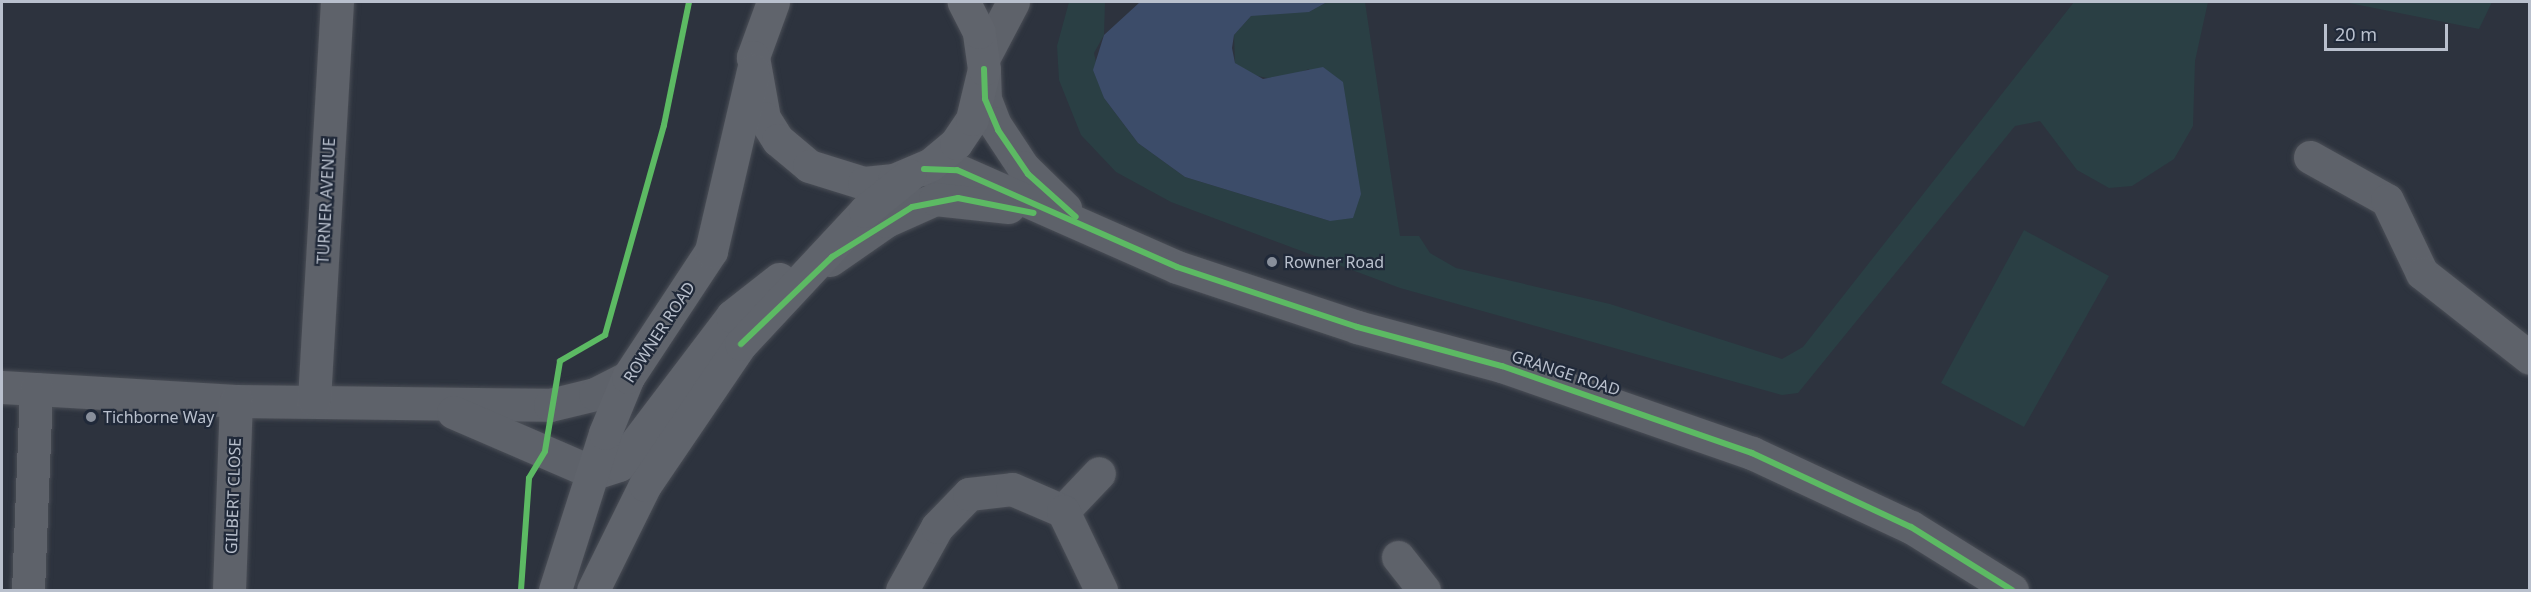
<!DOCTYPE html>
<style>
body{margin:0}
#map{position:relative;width:2531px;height:592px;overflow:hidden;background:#2d333e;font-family:"Noto Sans",sans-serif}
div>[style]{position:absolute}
.green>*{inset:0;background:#2a3f44}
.water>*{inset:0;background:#3c4c69}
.roads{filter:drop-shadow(0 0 2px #4a4e56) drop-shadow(0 0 2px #4a4e56)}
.minor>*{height:33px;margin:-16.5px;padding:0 16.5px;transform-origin:16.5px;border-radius:16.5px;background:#5e626a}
.major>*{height:33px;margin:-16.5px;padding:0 16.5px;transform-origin:16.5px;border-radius:16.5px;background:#60646c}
.cycleway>*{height:6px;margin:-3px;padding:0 3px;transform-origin:3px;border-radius:3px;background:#5cba63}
.dots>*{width:16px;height:16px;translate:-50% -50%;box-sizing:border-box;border:3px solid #202939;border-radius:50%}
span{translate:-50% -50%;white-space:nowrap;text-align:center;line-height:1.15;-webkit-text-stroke:4.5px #202939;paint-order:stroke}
.street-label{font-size:16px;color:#b9c0cd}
.poi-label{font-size:16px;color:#b9c0cd}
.left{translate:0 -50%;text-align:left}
.frame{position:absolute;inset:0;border:3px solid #b9c0cd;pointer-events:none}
.scale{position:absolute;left:2324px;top:24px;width:124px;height:27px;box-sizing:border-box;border:3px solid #b9c0cd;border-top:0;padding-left:8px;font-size:18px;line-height:21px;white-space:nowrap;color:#b9c0cd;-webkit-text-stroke:4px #202939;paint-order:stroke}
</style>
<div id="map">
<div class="green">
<i style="clip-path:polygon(1069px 2px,1105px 2px,1104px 35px,1094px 53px,1104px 98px,1138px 143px,1185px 177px,1330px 221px,1309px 69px,1277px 80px,1248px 74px,1235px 63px,1234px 35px,1251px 16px,1268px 11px,1309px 12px,1327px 2px,1365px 2px,1400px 236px,1419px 236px,1430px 253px,1456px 268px,1610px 304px,1782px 359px,1803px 347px,2074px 2px,2208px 2px,2195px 61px,2193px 126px,2174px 159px,2132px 186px,2109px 188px,2077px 170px,2040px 121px,2015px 126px,1798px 393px,1782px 395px,1400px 288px,1171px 202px,1116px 172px,1081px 135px,1059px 80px,1057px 46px)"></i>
<i style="clip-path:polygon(2344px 2px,2492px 2px,2479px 29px)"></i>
<i style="clip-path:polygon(2024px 230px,2109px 276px,2024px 427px,1941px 383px)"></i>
</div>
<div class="water">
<i style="clip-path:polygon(1140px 2px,1327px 2px,1309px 12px,1251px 16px,1234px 35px,1232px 48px,1235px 63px,1263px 79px,1323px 67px,1343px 82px,1361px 194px,1353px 218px,1330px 221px,1185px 177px,1138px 143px,1104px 98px,1093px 70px,1104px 35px)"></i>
</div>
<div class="roads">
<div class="minor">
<i style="left:984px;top:57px;width:62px;rotate:-62.2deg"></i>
<i style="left:984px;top:72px;width:27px;rotate:88deg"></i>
<i style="left:985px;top:99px;width:26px;rotate:69deg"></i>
<i style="left:994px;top:123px;width:53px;rotate:56.6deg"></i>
<i style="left:1023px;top:167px;width:59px;rotate:44.3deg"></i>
<i style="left:2310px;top:157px;width:88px;rotate:29.2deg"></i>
<i style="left:2387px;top:200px;width:81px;rotate:64.4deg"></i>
<i style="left:2422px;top:273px;width:137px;rotate:38.2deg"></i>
<i style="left:924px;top:169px;width:33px;rotate:2deg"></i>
<i style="left:957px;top:170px;width:240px;rotate:23.8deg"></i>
<i style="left:1177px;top:267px;width:190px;rotate:18.4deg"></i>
<i style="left:1357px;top:327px;width:150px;rotate:15.1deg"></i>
<i style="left:1502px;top:366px;width:265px;rotate:19.2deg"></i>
<i style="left:1752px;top:453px;width:175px;rotate:25deg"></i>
<i style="left:1911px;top:527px;width:119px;rotate:32deg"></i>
<i style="left:830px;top:260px;width:68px;rotate:-34.9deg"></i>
<i style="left:886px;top:221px;width:54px;rotate:-24.2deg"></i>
<i style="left:935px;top:199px;width:74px;rotate:6.2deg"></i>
<i style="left:2px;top:387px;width:234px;rotate:3.4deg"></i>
<i style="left:236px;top:401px;width:314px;rotate:0.7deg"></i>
<i style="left:550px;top:405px;width:46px;rotate:-13.7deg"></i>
<i style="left:595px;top:394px;width:37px;rotate:-27deg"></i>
<i style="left:314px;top:400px;width:399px;rotate:-86.7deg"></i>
<i style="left:453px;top:412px;width:154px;rotate:23.4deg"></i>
<i style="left:1063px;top:511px;width:52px;rotate:-46.5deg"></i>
<i style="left:1398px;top:557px;width:42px;rotate:51.8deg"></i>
<i style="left:28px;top:590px;width:201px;rotate:-87.7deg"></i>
<i style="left:229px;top:590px;width:189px;rotate:-87.9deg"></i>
<i style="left:902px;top:590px;width:72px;rotate:-60.9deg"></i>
<i style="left:937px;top:527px;width:46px;rotate:-45.9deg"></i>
<i style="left:969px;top:494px;width:43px;rotate:-6.6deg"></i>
<i style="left:1012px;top:489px;width:56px;rotate:23.3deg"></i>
<i style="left:1063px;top:511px;width:88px;rotate:64.3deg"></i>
</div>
<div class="major">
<i style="left:773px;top:2px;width:59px;rotate:110deg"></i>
<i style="left:753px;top:57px;width:62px;rotate:79.8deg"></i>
<i style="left:764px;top:118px;width:26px;rotate:58deg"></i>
<i style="left:778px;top:140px;width:40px;rotate:40deg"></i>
<i style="left:809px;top:166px;width:58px;rotate:17.2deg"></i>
<i style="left:864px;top:183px;width:30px;rotate:-6deg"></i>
<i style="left:894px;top:180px;width:39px;rotate:-23deg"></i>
<i style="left:930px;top:165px;width:34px;rotate:-40deg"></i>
<i style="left:956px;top:143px;width:29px;rotate:-56deg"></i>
<i style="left:972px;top:119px;width:51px;rotate:-76.5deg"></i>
<i style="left:984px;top:69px;width:37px;rotate:-98deg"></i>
<i style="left:979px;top:32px;width:34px;rotate:-117deg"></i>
<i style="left:594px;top:473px;width:26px;rotate:-18deg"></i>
<i style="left:619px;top:465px;width:187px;rotate:-52.8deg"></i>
<i style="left:732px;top:316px;width:60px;rotate:-38.2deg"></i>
<i style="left:555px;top:590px;width:165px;rotate:-72.3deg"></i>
<i style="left:605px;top:433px;width:61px;rotate:-67.7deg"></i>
<i style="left:628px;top:377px;width:151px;rotate:-56.6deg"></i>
<i style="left:711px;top:251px;width:185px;rotate:-76.9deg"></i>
<i style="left:593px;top:590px;width:117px;rotate:-63.7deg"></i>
<i style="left:645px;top:485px;width:171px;rotate:-55.8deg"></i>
<i style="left:741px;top:344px;width:182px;rotate:-47deg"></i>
<i style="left:865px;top:211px;width:57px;rotate:-39.3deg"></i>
</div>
</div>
<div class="cycleway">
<i style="left:984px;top:69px;width:30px;rotate:88deg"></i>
<i style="left:985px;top:99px;width:34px;rotate:67deg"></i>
<i style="left:998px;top:130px;width:53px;rotate:55.7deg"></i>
<i style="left:1028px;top:174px;width:64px;rotate:41.9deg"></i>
<i style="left:924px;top:169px;width:33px;rotate:2deg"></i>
<i style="left:957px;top:170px;width:240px;rotate:23.8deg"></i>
<i style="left:1177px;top:267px;width:190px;rotate:18.4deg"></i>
<i style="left:1357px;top:327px;width:150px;rotate:15.1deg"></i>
<i style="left:1502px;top:366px;width:265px;rotate:19.2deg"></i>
<i style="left:1752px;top:453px;width:175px;rotate:25deg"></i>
<i style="left:1911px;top:527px;width:119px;rotate:32deg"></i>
<i style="left:741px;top:344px;width:126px;rotate:-43.7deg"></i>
<i style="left:832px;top:257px;width:94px;rotate:-32deg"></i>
<i style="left:912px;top:207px;width:47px;rotate:-11.1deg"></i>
<i style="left:958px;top:198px;width:77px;rotate:11.2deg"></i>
<i style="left:521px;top:590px;width:112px;rotate:-85.9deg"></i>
<i style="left:529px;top:478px;width:31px;rotate:-59deg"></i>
<i style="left:545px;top:451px;width:91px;rotate:-80.5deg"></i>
<i style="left:560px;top:361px;width:52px;rotate:-30deg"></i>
<i style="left:605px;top:335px;width:218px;rotate:-74.3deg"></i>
<i style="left:664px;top:125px;width:126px;rotate:-78.5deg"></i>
</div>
<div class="dots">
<i style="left:1272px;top:262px;background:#888f9b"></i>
<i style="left:91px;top:417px;background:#888f9b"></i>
</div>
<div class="street-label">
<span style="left:326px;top:201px;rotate:-87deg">TURNER AVENUE</span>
<span style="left:659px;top:332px;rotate:-57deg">ROWNER ROAD</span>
<span style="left:1566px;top:373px;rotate:18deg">GRANGE ROAD</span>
<span style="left:233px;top:496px;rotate:-88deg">GILBERT CLOSE</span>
</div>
<div class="poi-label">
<span class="left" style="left:1284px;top:262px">Rowner Road</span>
<span class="left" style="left:103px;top:417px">Tichborne Way</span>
</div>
<div class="frame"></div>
<div class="scale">20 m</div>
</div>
